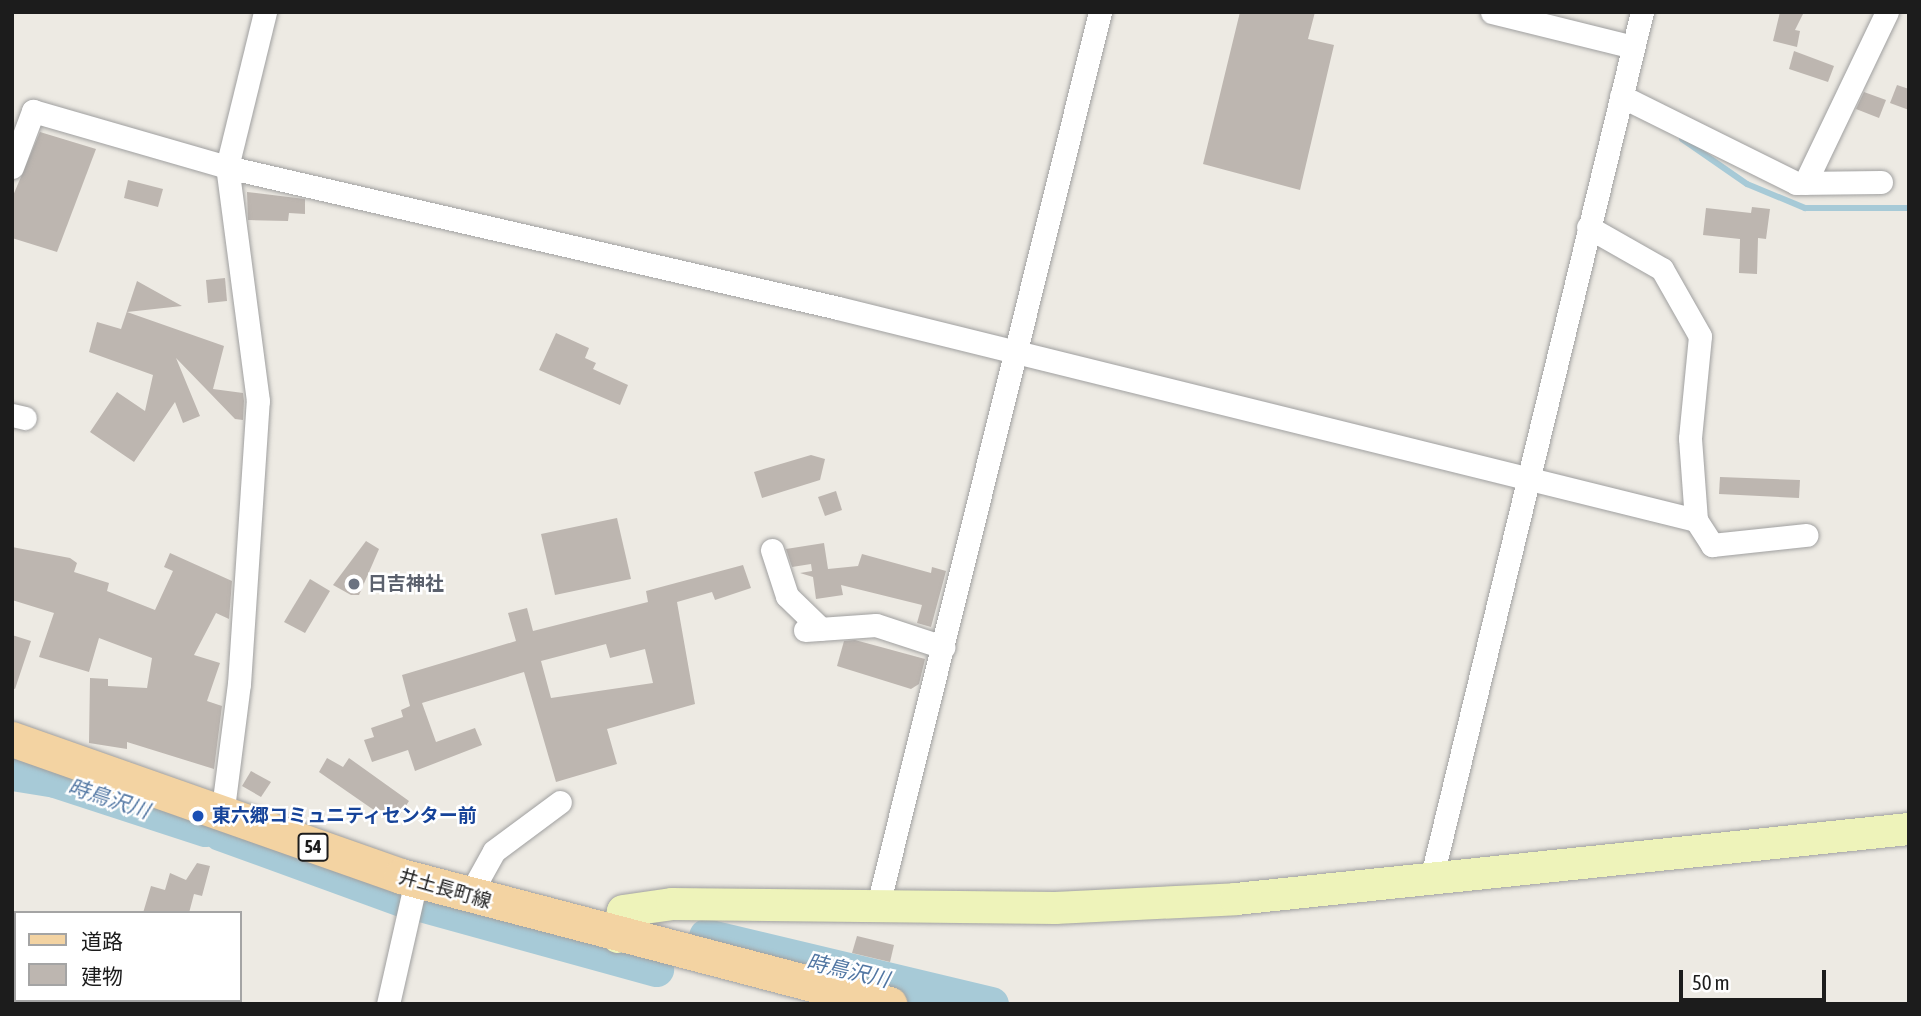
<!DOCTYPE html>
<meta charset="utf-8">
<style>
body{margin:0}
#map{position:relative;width:1921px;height:1016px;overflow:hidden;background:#edeae3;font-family:"Asap Condensed","Noto Sans JP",sans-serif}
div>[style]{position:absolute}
.stream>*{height:6px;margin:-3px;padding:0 3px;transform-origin:3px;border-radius:3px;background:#a7cad7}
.river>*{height:35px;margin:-17.5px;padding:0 17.5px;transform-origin:17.5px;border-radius:17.5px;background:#a7cad7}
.building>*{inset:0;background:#bdb6b0}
.roads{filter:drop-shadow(0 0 2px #a0a0a0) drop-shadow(0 0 2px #a0a0a0)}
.street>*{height:23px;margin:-11.5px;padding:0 11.5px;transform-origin:11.5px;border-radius:11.5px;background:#fff}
.secondary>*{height:32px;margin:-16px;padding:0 16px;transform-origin:16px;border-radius:16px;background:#eef3ba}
.primary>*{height:35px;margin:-17.5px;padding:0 17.5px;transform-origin:17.5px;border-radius:17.5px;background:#f3d3a2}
.dots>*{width:19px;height:19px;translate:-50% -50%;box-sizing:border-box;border:4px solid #fff;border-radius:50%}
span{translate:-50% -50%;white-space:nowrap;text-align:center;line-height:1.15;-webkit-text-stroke:5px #fff;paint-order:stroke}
.shield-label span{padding:2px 5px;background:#fff;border:2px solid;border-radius:5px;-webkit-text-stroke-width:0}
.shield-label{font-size:18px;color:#1c1c1c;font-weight:700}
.worship-label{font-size:19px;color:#5b616d;font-weight:700}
.left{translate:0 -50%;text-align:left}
.transit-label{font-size:19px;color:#164399;font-weight:700}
.street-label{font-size:19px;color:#1c1c1c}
.water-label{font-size:21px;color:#5277a3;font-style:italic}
.frame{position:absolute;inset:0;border:14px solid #1c1c1c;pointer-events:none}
.legend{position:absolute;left:14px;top:911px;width:228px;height:91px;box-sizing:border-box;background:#fff;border:2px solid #a4a4a4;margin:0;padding:9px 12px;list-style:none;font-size:21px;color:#1c1c1c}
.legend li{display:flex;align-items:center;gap:14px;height:35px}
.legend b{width:35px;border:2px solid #a4a4a4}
.scale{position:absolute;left:1679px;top:970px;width:147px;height:32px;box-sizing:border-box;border:4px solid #1c1c1c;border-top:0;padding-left:9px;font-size:21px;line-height:24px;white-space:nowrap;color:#1c1c1c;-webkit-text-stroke:5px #fff;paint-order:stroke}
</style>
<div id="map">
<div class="stream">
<i style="left:1682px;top:139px;width:79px;rotate:34.7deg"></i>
<i style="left:1747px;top:184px;width:63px;rotate:22.5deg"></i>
<i style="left:1805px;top:208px;width:104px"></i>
</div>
<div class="river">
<i style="left:12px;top:773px;width:44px;rotate:9.2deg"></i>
<i style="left:55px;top:780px;width:158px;rotate:18.1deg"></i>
<i style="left:220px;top:833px;width:193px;rotate:20deg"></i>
<i style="left:420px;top:904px;width:245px;rotate:15.4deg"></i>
<i style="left:706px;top:936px;width:293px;rotate:13.4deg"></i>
</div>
<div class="building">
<i style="clip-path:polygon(1240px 12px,1315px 12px,1308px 39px,1334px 45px,1300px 190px,1203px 164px)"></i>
<i style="clip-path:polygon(1780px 12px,1804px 12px,1795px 30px,1800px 31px,1797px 47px,1773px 41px)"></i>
<i style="clip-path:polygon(1794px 51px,1834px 66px,1828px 82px,1789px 69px)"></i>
<i style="clip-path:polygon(1897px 85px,1909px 89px,1909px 110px,1890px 103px)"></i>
<i style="clip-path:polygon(1864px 92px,1886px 100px,1879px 118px,1856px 109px)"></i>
<i style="clip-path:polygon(40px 132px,96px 149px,57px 252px,12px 238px,12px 198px)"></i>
<i style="clip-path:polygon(128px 180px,163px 189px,158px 207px,124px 198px)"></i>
<i style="clip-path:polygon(247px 192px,305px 199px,305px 214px,289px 213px,288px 221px,248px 220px)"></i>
<i style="clip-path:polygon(1752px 207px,1770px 209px,1766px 239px,1758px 238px,1757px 274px,1739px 273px,1740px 239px,1703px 235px,1706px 208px,1751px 213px)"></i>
<i style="clip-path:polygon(225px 278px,227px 301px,208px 303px,206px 280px)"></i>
<i style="clip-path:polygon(137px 281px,182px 306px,127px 312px,224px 346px,213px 389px,243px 393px,244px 401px,243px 420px,235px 419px,176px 358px,200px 416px,183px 423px,175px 402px,134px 462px,90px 432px,117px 392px,145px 411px,153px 375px,89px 352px,97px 322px,121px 329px)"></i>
<i style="clip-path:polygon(556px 333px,589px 348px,585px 358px,596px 363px,593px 369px,628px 385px,620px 405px,539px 370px)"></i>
<i style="clip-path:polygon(811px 455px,825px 459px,820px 480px,762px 498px,754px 472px)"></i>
<i style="clip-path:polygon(1720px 477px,1800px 480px,1799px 498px,1719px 494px)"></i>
<i style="clip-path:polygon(836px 491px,842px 510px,825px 516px,818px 497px)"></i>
<i style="clip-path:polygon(617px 518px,631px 579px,555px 595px,541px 534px)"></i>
<i style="clip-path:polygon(366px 541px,379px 549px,359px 595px,351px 595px,333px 585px)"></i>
<i style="clip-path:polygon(824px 543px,828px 569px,858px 566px,862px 554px,931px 573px,932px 567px,946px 571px,931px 627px,917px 623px,922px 605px,841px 585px,843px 595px,816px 599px,813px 577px,800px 573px,812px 571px,811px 564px,792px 567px,786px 549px)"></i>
<i style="clip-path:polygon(12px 547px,70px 558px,77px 563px,74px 572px,109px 583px,107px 591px,155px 610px,173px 571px,164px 567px,170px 553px,232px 581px,229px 619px,216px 613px,194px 655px,220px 663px,207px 701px,222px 706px,214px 769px,127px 742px,127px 749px,89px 743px,90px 678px,108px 679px,108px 686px,147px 688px,152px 658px,99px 638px,89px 672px,39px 657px,54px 613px,12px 600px)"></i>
<i style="clip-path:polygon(evenodd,743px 565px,751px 588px,715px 600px,712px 592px,677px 602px,695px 704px,607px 729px,617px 764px,556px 782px,524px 672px,422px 703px,436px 742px,475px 728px,482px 745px,415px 771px,408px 750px,372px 762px,364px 740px,374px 737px,371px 728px,403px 717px,401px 710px,410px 706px,402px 675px,516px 641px,508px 613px,527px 608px,533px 631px,648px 602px,646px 591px,743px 565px,606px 644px,610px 658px,645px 649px,653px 683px,551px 698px,541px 661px,606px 644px)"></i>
<i style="clip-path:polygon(310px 579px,330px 591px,305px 633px,284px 622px)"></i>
<i style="clip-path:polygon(12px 635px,31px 641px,15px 689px,12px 688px)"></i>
<i style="clip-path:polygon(855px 640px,925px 659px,919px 684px,911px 689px,837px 666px,844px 641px)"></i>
<i style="clip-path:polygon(327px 758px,343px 767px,349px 758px,409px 801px,394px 824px,319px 772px)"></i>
<i style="clip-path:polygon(251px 771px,271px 782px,261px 797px,242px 786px)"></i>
<i style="clip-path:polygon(197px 863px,210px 866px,202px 896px,194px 894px,189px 913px,143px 913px,151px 886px,165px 890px,170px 873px,186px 880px)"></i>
<i style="clip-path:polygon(857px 936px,894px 945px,890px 962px,852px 953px)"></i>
</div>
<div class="roads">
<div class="street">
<i style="left:1492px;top:12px;width:145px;rotate:13.9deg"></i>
<i style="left:1621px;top:96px;width:195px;rotate:26.4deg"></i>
<i style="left:1796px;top:183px;width:85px;rotate:-0.7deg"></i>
<i style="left:12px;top:167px;width:60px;rotate:-69.4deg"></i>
<i style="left:33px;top:111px;width:202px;rotate:16.1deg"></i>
<i style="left:227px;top:167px;width:627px;rotate:12.99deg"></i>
<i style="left:838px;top:308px;width:884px;rotate:13.88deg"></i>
<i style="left:1696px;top:520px;width:82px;rotate:-94.2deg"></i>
<i style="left:1690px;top:438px;width:102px;rotate:-84.4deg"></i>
<i style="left:1700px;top:336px;width:77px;rotate:-119.6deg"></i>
<i style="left:1662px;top:269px;width:85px;rotate:-150.4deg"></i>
<i style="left:1805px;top:183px;width:190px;rotate:-64.4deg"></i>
<i style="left:12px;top:415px;width:13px;rotate:13deg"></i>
<i style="left:1696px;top:520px;width:30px;rotate:57deg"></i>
<i style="left:1712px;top:545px;width:95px;rotate:-6.1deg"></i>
<i style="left:772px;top:550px;width:48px;rotate:71.9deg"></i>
<i style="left:787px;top:596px;width:47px;rotate:44.1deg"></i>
<i style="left:805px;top:630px;width:71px;rotate:-4deg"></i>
<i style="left:876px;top:625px;width:71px;rotate:18.2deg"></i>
<i style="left:222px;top:816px;width:133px;rotate:-82.7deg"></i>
<i style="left:239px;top:684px;width:284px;rotate:-86.2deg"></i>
<i style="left:258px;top:401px;width:236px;rotate:-97.5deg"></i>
<i style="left:227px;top:167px;width:160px;rotate:-76.2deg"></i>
<i style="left:1431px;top:880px;width:893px;rotate:-76.34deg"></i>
<i style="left:469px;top:896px;width:51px;rotate:-60.9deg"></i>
<i style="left:494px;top:851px;width:82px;rotate:-36.6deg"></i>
<i style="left:877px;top:909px;width:924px;rotate:-76.04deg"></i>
<i style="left:388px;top:1004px;width:126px;rotate:-77.2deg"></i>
</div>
<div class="secondary">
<i style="left:618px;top:937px;width:26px;rotate:-79deg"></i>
<i style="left:623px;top:911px;width:49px;rotate:-8.1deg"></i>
<i style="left:672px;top:904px;width:383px;rotate:0.6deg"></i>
<i style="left:1055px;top:908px;width:181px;rotate:-2.8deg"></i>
<i style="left:1236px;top:899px;width:677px;rotate:-5.94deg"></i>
</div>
<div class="primary">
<i style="left:12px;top:739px;width:412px;rotate:19.4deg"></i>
<i style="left:401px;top:876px;width:505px;rotate:14.7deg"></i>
</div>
</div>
<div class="dots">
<i style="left:354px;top:584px;background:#6b7280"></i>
<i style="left:198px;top:816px;background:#1a4fb4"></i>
</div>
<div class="shield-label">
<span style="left:313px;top:847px">54</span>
</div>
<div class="worship-label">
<span class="left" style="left:368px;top:584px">日吉神社</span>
</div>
<div class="transit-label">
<span class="left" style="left:212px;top:816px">東六郷コミュニティセンター前</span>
</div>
<div class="street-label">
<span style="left:445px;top:889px;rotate:16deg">井土長町線</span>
</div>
<div class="water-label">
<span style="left:109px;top:798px;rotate:18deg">時鳥沢川</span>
<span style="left:848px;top:970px;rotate:13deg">時鳥沢川</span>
</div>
<div class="frame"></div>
<ul class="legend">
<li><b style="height:9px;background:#f3d3a2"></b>道路</li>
<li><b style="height:19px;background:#bdb6b0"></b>建物</li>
</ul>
<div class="scale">50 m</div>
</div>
